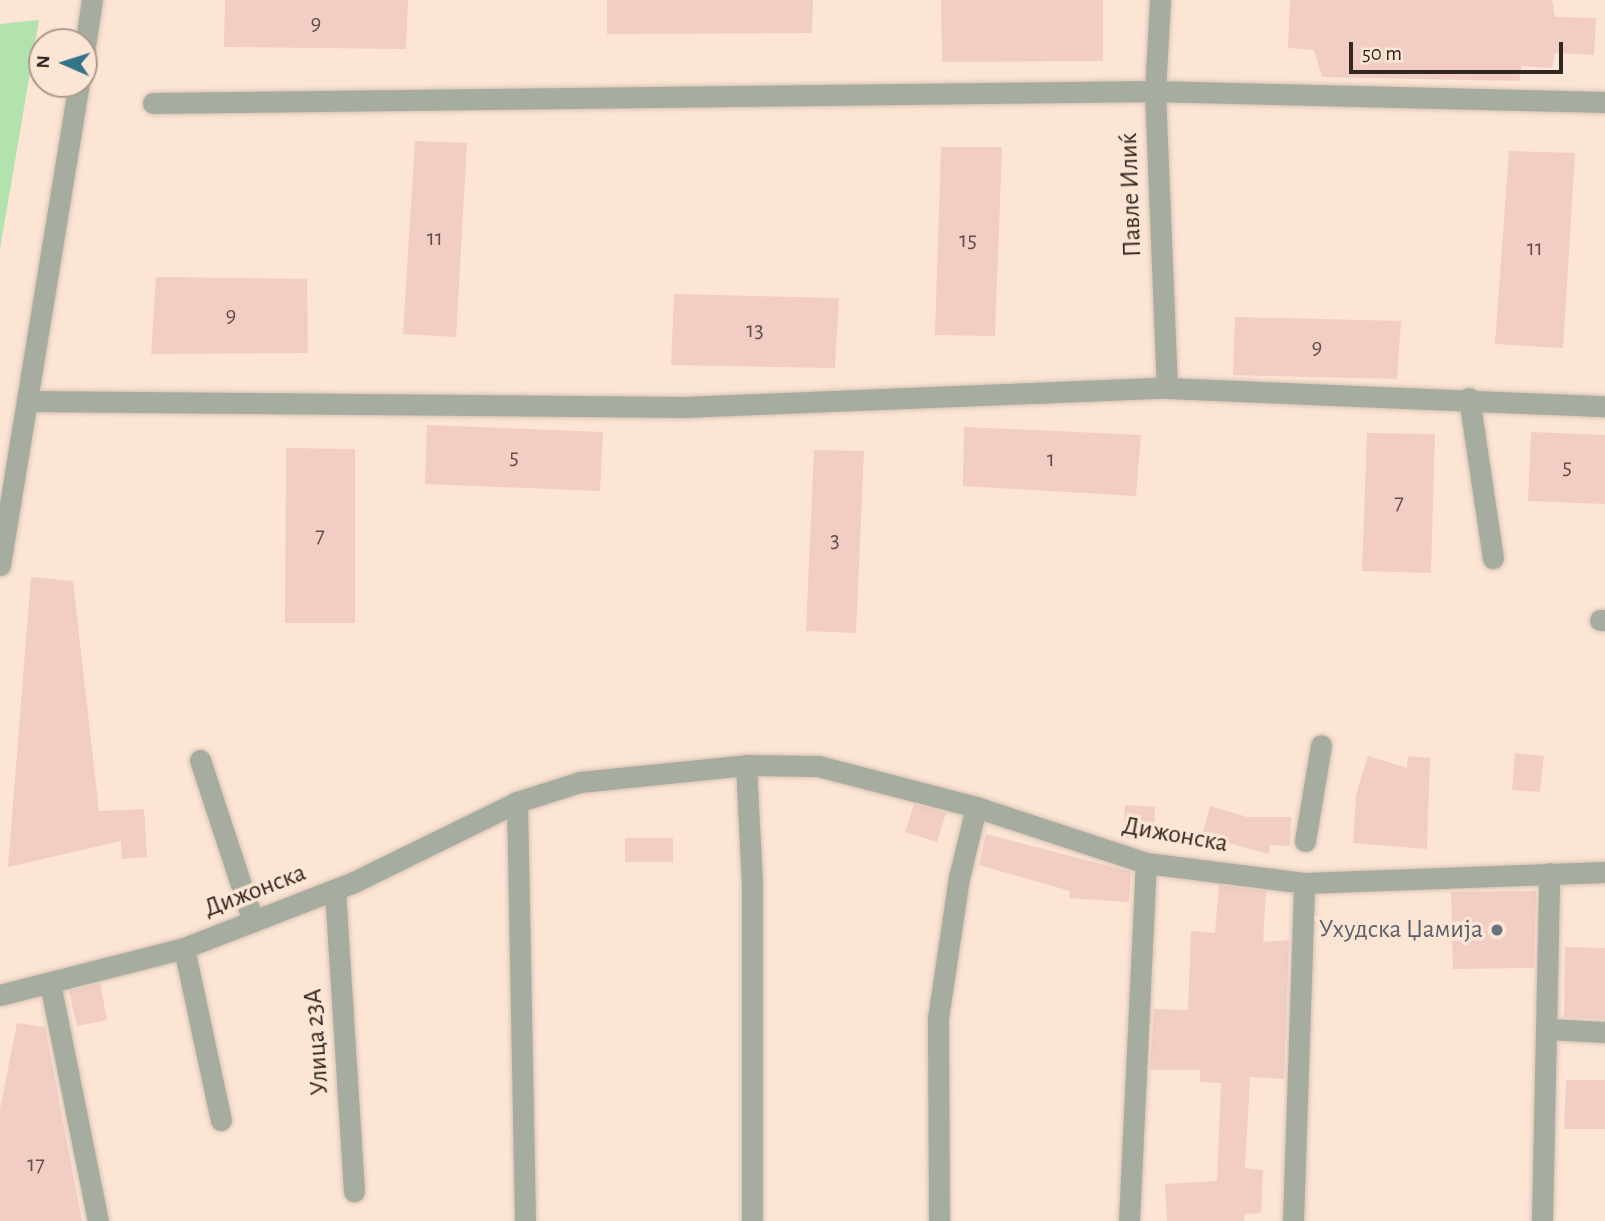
<!DOCTYPE html>
<meta charset="utf-8">
<style>
body{margin:0}
#map{position:relative;width:1605px;height:1221px;overflow:hidden;background:#fce5d4;font-family:"Alegreya Sans",sans-serif}
div>[style]{position:absolute}
.green>*{inset:0;background:#b2e2ae}
.building>*{inset:0;background:#f1cdc3}
.roads{filter:drop-shadow(0 0 2px #d8c3b4) drop-shadow(0 0 2px #d8c3b4)}
.minor>*{height:21px;margin:-10.5px;padding:0 10.5px;transform-origin:10.5px;border-radius:10.5px;background:#a6ada0}
.dots>*{width:19px;height:19px;translate:-50% -50%;box-sizing:border-box;border:4px solid #fce5d4;border-radius:50%}
span{translate:-50% -50%;white-space:nowrap;text-align:center;line-height:1.15;-webkit-text-stroke:7px #fce5d4;paint-order:stroke}
.number-label{font-size:23px;color:#625149}
.number-label span{-webkit-text-stroke-width:0}
.street-label{font-size:26px;color:#332820}
.worship-label{font-size:26px;color:#5b616d}
.right{translate:-100% -50%;text-align:right}
.north{position:absolute;left:28px;top:28px;width:70px;height:70px;box-sizing:border-box;background:#fce5d4;border:2px solid #ac998c;border-radius:50%;rotate:273deg;font-size:19px;font-weight:700;line-height:28px;text-align:center;color:#332820}
.north::after{content:'';display:block;margin:auto;width:24px;height:32px;background:#337487;clip-path:polygon(50% 0,100% 100%,50% 72%,0 100%)}
.scale{position:absolute;left:1349px;top:42px;width:214px;height:32px;box-sizing:border-box;border:4px solid #332820;border-top:0;padding-left:9px;font-size:21px;line-height:24px;white-space:nowrap;color:#332820;-webkit-text-stroke:5px #fce5d4;paint-order:stroke}
</style>
<div id="map">
<div class="green">
<i style="clip-path:polygon(39px 20px,0 249px,0 24px)"></i>
</div>
<div class="building">
<i style="clip-path:polygon(225px 0,408px 0,406px 49px,224px 47px)"></i>
<i style="clip-path:polygon(607px 0,813px 0,812px 33px,607px 34px)"></i>
<i style="clip-path:polygon(941px 0,1103px 0,1103px 61px,942px 62px)"></i>
<i style="clip-path:polygon(1290px 0,1552px 0,1555px 17px,1596px 18px,1594px 55px,1555px 53px,1552px 68px,1522px 66px,1519px 81px,1322px 77px,1314px 50px,1288px 48px)"></i>
<i style="clip-path:polygon(415px 141px,467px 143px,456px 337px,403px 334px)"></i>
<i style="clip-path:polygon(941px 147px,1002px 147px,995px 336px,935px 335px)"></i>
<i style="clip-path:polygon(1509px 151px,1575px 153px,1563px 348px,1495px 344px)"></i>
<i style="clip-path:polygon(156px 277px,307px 279px,308px 353px,151px 354px)"></i>
<i style="clip-path:polygon(674px 294px,839px 298px,835px 368px,671px 365px)"></i>
<i style="clip-path:polygon(1235px 317px,1401px 321px,1397px 379px,1233px 375px)"></i>
<i style="clip-path:polygon(427px 425px,603px 432px,600px 491px,425px 484px)"></i>
<i style="clip-path:polygon(964px 427px,1141px 435px,1136px 496px,963px 486px)"></i>
<i style="clip-path:polygon(1531px 432px,1605px 435px,1605px 504px,1528px 501px)"></i>
<i style="clip-path:polygon(1367px 433px,1435px 434px,1431px 573px,1362px 571px)"></i>
<i style="clip-path:polygon(286px 448px,355px 449px,355px 623px,285px 623px)"></i>
<i style="clip-path:polygon(814px 450px,864px 451px,856px 633px,806px 631px)"></i>
<i style="clip-path:polygon(31px 577px,73px 581px,99px 811px,144px 809px,147px 857px,122px 859px,121px 841px,8px 867px)"></i>
<i style="clip-path:polygon(1515px 753px,1544px 756px,1540px 792px,1512px 790px)"></i>
<i style="clip-path:polygon(1368px 756px,1407px 768px,1408px 756px,1430px 758px,1427px 849px,1353px 843px,1356px 795px)"></i>
<i style="clip-path:polygon(914px 804px,946px 813px,937px 842px,905px 832px)"></i>
<i style="clip-path:polygon(1125px 805px,1155px 807px,1153px 841px,1123px 838px)"></i>
<i style="clip-path:polygon(1210px 806px,1247px 817px,1291px 817px,1290px 846px,1270px 845px,1269px 854px,1202px 836px)"></i>
<i style="clip-path:polygon(986px 834px,1131px 872px,1129px 902px,1069px 898px,1070px 891px,979px 865px)"></i>
<i style="clip-path:polygon(625px 838px,673px 838px,673px 862px,625px 862px)"></i>
<i style="clip-path:polygon(1219px 885px,1266px 891px,1263px 942px,1289px 940px,1284px 1079px,1250px 1077px,1245px 1168px,1263px 1170px,1261px 1213px,1245px 1214px,1244px 1221px,1167px 1221px,1165px 1184px,1217px 1181px,1221px 1083px,1200px 1082px,1200px 1070px,1150px 1070px,1154px 1009px,1188px 1010px,1191px 931px,1215px 933px)"></i>
<i style="clip-path:polygon(1536px 891px,1534px 968px,1453px 969px,1451px 892px)"></i>
<i style="clip-path:polygon(1565px 947px,1605px 948px,1605px 1019px,1564px 1017px)"></i>
<i style="clip-path:polygon(100px 983px,107px 1020px,77px 1026px,69px 991px)"></i>
<i style="clip-path:polygon(17px 1023px,45px 1027px,82px 1221px,0 1221px,0 1109px)"></i>
<i style="clip-path:polygon(1566px 1080px,1605px 1080px,1605px 1129px,1564px 1129px)"></i>
</div>
<div class="roads">
<div class="minor">
<i style="left:1160px;top:0;width:91px;rotate:93.1deg"></i>
<i style="left:1155px;top:91px;width:297px;rotate:87.7deg"></i>
<i style="left:84px;top:52px;width:53px;rotate:-81.3deg"></i>
<i style="left:153px;top:103px;width:1002px;rotate:-0.69deg"></i>
<i style="left:1155px;top:91px;width:450px;rotate:1.4deg"></i>
<i style="left:1469px;top:398px;width:162px;rotate:81.5deg"></i>
<i style="left:27px;top:401px;width:657px;rotate:0.52deg"></i>
<i style="left:684px;top:407px;width:483px;rotate:-2.3deg"></i>
<i style="left:1167px;top:388px;width:438px;rotate:2.4deg"></i>
<i style="left:0;top:565px;width:487px;rotate:-80.7deg"></i>
<i style="left:1600px;top:620px;width:5px"></i>
<i style="left:200px;top:760px;width:169px;rotate:71.8deg"></i>
<i style="left:746px;top:765px;width:120px;rotate:87.1deg"></i>
<i style="left:752px;top:885px;width:336px;rotate:90deg"></i>
<i style="left:517px;top:802px;width:419px;rotate:88.9deg"></i>
<i style="left:1305px;top:841px;width:97px;rotate:-80.5deg"></i>
<i style="left:335px;top:890px;width:302px;rotate:86.4deg"></i>
<i style="left:184px;top:948px;width:176px;rotate:77.9deg"></i>
<i style="left:50px;top:983px;width:243px;rotate:78.6deg"></i>
<i style="left:0;top:995px;width:190px;rotate:-14.3deg"></i>
<i style="left:184px;top:948px;width:182px;rotate:-21.2deg"></i>
<i style="left:354px;top:882px;width:182px;rotate:-26.1deg"></i>
<i style="left:517px;top:802px;width:66px;rotate:-17.6deg"></i>
<i style="left:580px;top:782px;width:167px;rotate:-5.8deg"></i>
<i style="left:746px;top:765px;width:72px;rotate:0.8deg"></i>
<i style="left:818px;top:766px;width:163px;rotate:14.5deg"></i>
<i style="left:976px;top:807px;width:179px;rotate:18.2deg"></i>
<i style="left:1146px;top:863px;width:159px;rotate:7.2deg"></i>
<i style="left:1304px;top:883px;width:301px;rotate:-2.1deg"></i>
<i style="left:1548px;top:1029px;width:57px;rotate:3deg"></i>
<i style="left:939px;top:1221px;width:203px;rotate:-90.3deg"></i>
<i style="left:938px;top:1018px;width:142px;rotate:-81.5deg"></i>
<i style="left:959px;top:878px;width:73px;rotate:-76.5deg"></i>
<i style="left:1129px;top:1221px;width:358px;rotate:-87.3deg"></i>
<i style="left:1293px;top:1221px;width:338px;rotate:-88.1deg"></i>
<i style="left:1542px;top:1221px;width:348px;rotate:-88.8deg"></i>
</div>
</div>
<div class="dots">
<i style="left:1497px;top:930px;background:#6b7280"></i>
</div>
<div class="number-label">
<span style="left:316px;top:24px">9</span>
<span style="left:435px;top:239px">11</span>
<span style="left:968px;top:241px">15</span>
<span style="left:1535px;top:249px">11</span>
<span style="left:231px;top:316px">9</span>
<span style="left:755px;top:331px">13</span>
<span style="left:1317px;top:348px">9</span>
<span style="left:514px;top:458px">5</span>
<span style="left:1051px;top:460px">1</span>
<span style="left:1567px;top:468px">5</span>
<span style="left:1399px;top:503px">7</span>
<span style="left:320px;top:536px">7</span>
<span style="left:835px;top:541px">3</span>
<span style="left:36px;top:1165px">17</span>
</div>
<div class="street-label">
<span style="left:1131px;top:195px;rotate:-92deg">Павле Илиќ</span>
<span style="left:1175px;top:835px;rotate:10deg">Дижонска</span>
<span style="left:255px;top:891px;rotate:-21deg">Дижонска</span>
<span style="left:317px;top:1042px;rotate:-94deg">Улица 23А</span>
</div>
<div class="worship-label">
<span class="right" style="left:1483px;top:930px">Ухудска Џамија</span>
</div>
<div class="north">N</div>
<div class="scale">50 m</div>
</div>
